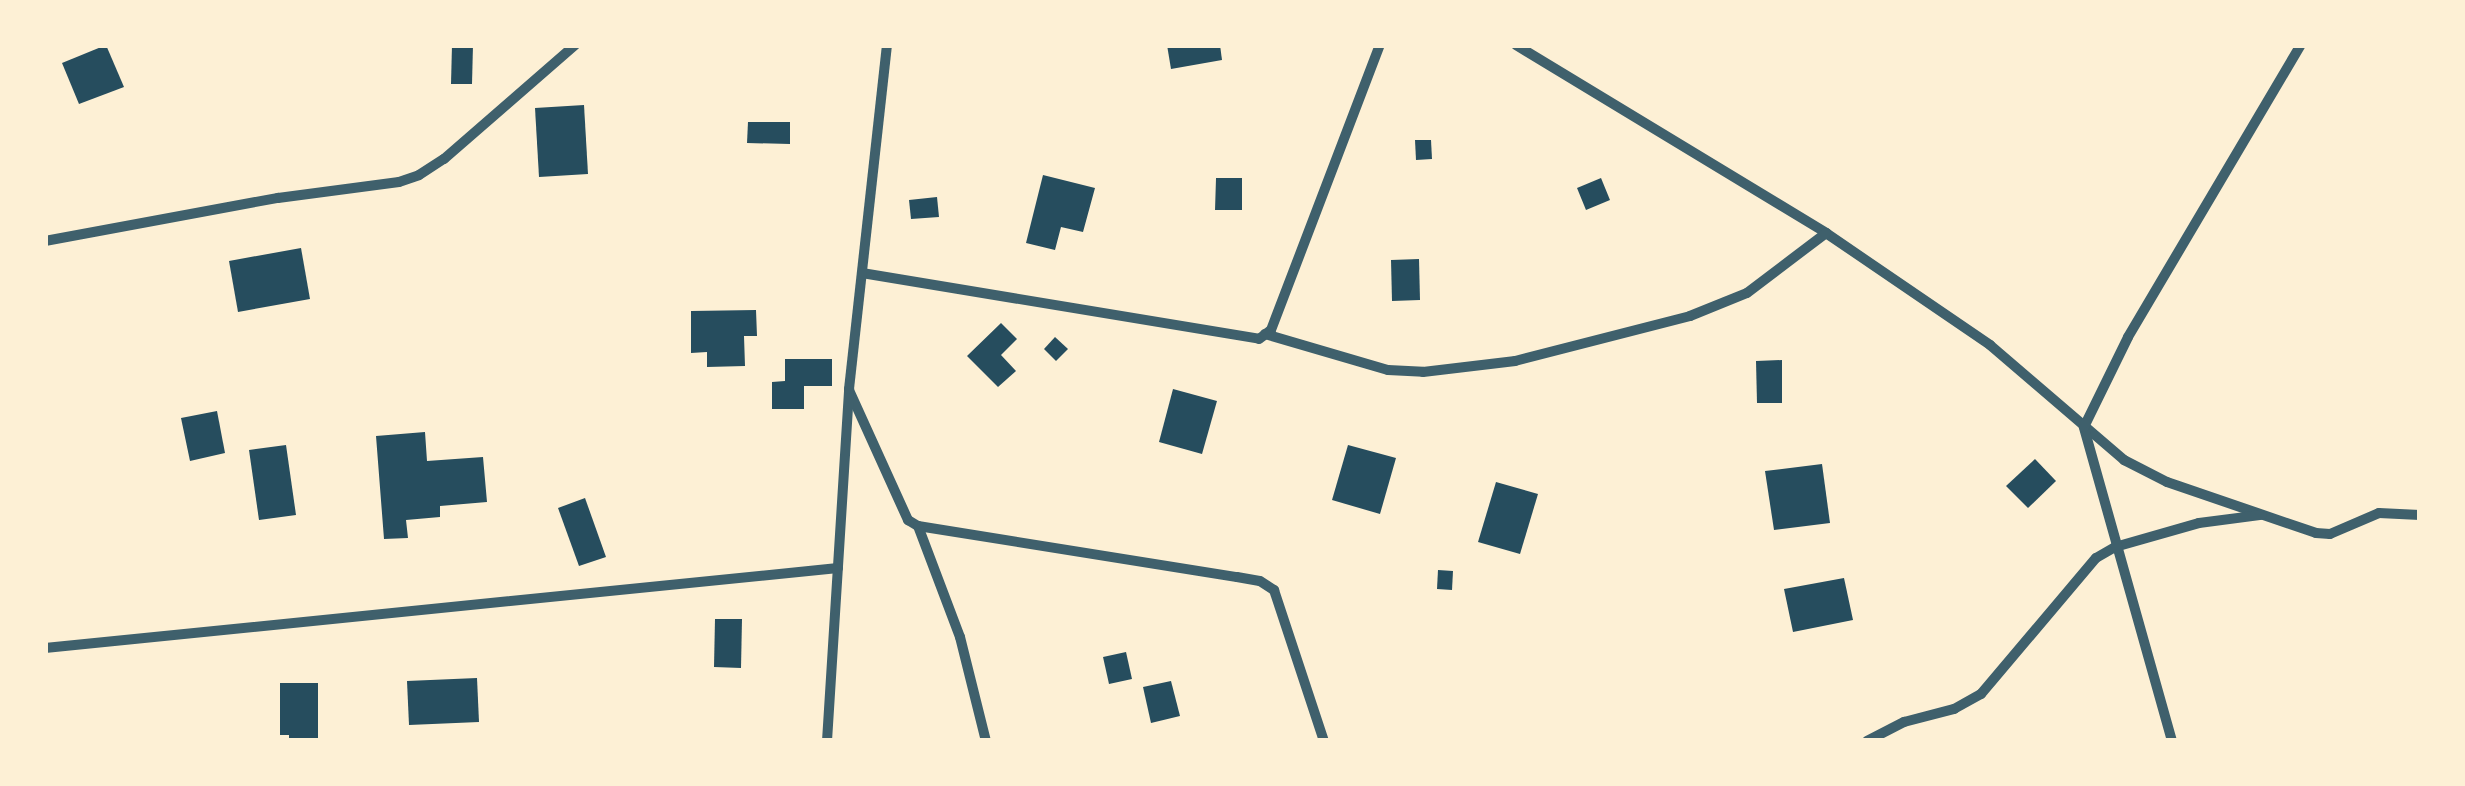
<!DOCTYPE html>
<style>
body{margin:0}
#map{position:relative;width:2465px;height:786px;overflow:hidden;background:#fdf0d5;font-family:Bitter,serif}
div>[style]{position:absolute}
.building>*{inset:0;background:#264d5e}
.minor>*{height:10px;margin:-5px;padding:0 5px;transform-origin:5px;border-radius:5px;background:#3f606c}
span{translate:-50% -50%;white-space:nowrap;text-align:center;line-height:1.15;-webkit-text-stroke:9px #fdf0d5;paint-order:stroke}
.frame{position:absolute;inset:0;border:48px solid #fdf0d5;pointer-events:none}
</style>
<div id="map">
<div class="building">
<i style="clip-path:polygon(106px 45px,124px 87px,79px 104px,62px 63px)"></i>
<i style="clip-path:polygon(452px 45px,473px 45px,472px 84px,451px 84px)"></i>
<i style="clip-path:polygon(1167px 45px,1220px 45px,1222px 60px,1171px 69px)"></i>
<i style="clip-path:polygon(584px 105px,588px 174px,539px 177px,535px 108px)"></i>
<i style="clip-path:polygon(748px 122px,790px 122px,790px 144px,747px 143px)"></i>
<i style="clip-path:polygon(1415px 140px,1431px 140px,1432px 159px,1416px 160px)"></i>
<i style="clip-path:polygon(1043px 175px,1095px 188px,1083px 232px,1061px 227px,1055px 250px,1026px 243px)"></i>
<i style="clip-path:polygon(1216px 178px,1242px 178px,1242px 210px,1215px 210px)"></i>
<i style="clip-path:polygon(1601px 178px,1610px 200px,1586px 210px,1577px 188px)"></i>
<i style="clip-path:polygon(937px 197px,939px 217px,911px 219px,909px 200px)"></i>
<i style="clip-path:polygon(301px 248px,310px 299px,238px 312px,229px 261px)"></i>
<i style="clip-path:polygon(1419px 259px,1420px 300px,1392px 301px,1391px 260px)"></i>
<i style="clip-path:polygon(756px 310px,757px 336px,744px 336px,745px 366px,707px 367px,707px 352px,691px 353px,691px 311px)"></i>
<i style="clip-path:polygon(1001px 323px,1017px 339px,1001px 355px,1016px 371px,998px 387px,967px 356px)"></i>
<i style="clip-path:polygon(1055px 337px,1068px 349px,1056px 361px,1044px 349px)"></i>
<i style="clip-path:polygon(785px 359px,832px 359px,832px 386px,804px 386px,804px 409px,772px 409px,772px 382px,785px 381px)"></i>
<i style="clip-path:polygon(1782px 360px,1782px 403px,1757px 403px,1756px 361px)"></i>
<i style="clip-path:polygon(1173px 389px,1217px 401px,1202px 454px,1159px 442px)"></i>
<i style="clip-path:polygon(217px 411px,225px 453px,190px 461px,181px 418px)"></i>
<i style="clip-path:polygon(425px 432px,427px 461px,483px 457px,487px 502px,440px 506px,440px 517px,406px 520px,408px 538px,384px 539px,376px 436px)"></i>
<i style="clip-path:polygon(286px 445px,296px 515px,259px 520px,249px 450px)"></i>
<i style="clip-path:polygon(1348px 445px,1396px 458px,1380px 514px,1332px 500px)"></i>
<i style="clip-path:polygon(2035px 459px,2056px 481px,2028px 508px,2006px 486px)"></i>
<i style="clip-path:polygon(1822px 464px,1830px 523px,1774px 530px,1765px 471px)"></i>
<i style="clip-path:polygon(1496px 482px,1538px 494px,1520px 554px,1478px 542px)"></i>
<i style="clip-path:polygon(585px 498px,606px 557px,579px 566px,558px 508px)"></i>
<i style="clip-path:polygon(1438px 570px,1453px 571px,1452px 590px,1437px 589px)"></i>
<i style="clip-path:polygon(1844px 578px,1853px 620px,1793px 632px,1784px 589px)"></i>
<i style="clip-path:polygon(715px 619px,742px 619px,741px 668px,714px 667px)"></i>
<i style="clip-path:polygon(1126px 652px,1132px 679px,1109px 684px,1103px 657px)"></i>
<i style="clip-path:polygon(477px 678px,479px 722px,409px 725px,407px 681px)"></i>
<i style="clip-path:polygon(1171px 681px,1180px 716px,1151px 723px,1143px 687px)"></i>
<i style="clip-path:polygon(280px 683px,318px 683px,318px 741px,289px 741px,289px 735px,280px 735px)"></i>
</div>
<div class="minor">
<i style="left:1516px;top:45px;width:363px;rotate:31.2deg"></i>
<i style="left:1826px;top:233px;width:199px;rotate:34.3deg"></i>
<i style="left:1990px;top:345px;width:177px;rotate:40.6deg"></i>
<i style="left:2124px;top:460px;width:48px;rotate:27.1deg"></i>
<i style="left:2167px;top:482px;width:157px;rotate:18.9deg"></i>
<i style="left:2316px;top:533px;width:14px;rotate:4deg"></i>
<i style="left:2330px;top:534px;width:53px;rotate:-23.2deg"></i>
<i style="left:2379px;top:513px;width:41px;rotate:2.8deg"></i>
<i style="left:45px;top:241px;width:237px;rotate:-10.5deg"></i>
<i style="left:278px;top:198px;width:122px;rotate:-7.5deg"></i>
<i style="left:399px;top:182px;width:21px;rotate:-19deg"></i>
<i style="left:419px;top:175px;width:30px;rotate:-33deg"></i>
<i style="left:444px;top:159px;width:174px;rotate:-41deg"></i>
<i style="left:862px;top:273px;width:402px;rotate:9.4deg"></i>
<i style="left:1259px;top:339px;width:15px;rotate:-37deg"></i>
<i style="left:1271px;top:330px;width:305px;rotate:-69.1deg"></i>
<i style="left:1265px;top:334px;width:128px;rotate:16.3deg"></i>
<i style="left:1388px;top:370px;width:35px;rotate:3deg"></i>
<i style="left:1423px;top:372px;width:93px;rotate:-6.8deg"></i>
<i style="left:1515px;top:361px;width:181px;rotate:-14.4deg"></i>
<i style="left:1690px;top:316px;width:61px;rotate:-22deg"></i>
<i style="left:1747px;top:293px;width:99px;rotate:-37.2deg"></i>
<i style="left:849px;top:390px;width:143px;rotate:65.6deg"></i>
<i style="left:908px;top:520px;width:12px;rotate:31deg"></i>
<i style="left:918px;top:526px;width:323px;rotate:9.1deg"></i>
<i style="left:1237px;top:577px;width:23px;rotate:10deg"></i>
<i style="left:1260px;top:581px;width:17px;rotate:33deg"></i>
<i style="left:1274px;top:590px;width:159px;rotate:71.7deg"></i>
<i style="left:918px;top:526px;width:119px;rotate:69.3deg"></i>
<i style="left:960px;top:637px;width:107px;rotate:76deg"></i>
<i style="left:45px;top:648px;width:797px;rotate:-5.76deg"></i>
<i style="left:827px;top:741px;width:353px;rotate:-86.4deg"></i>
<i style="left:849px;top:389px;width:346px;rotate:-83.7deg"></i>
<i style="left:1867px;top:741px;width:42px;rotate:-27.2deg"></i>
<i style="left:1904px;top:722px;width:52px;rotate:-14.6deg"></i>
<i style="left:1954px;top:709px;width:31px;rotate:-29deg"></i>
<i style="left:1981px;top:694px;width:178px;rotate:-49.8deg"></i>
<i style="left:2096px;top:558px;width:22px;rotate:-30deg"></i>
<i style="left:2115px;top:547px;width:87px;rotate:-15.9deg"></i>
<i style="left:2199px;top:523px;width:63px;rotate:-7.4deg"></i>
<i style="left:2172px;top:741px;width:326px;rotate:-105.7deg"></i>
<i style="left:2084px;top:427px;width:100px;rotate:-63.9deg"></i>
<i style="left:2128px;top:337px;width:339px;rotate:-59.4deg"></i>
</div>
<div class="frame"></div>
</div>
